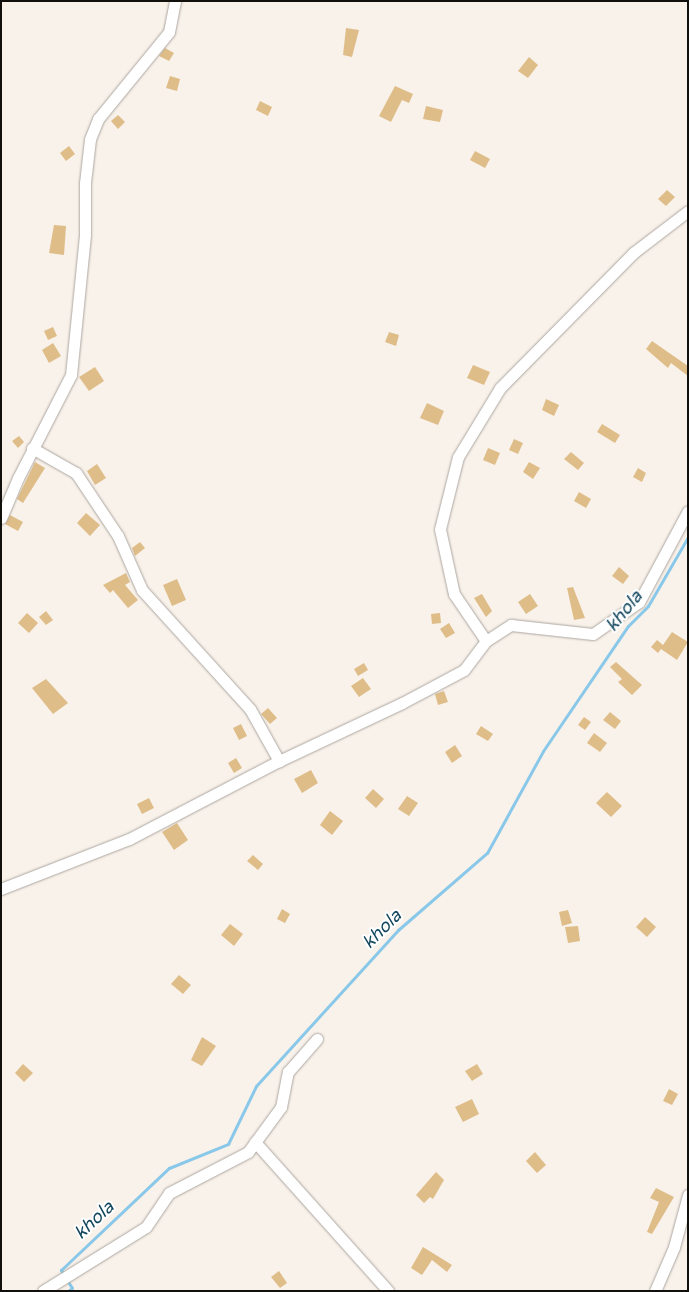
<!DOCTYPE html>
<style>
body{margin:0}
#map{position:relative;width:689px;height:1292px;overflow:hidden;background:#f9f2eb;font-family:"Varela Round",sans-serif}
div>[style]{position:absolute}
.stream>*{height:3px;margin:-1.5px;padding:0 1.5px;transform-origin:1.5px;border-radius:1.5px;background:#89c8e9}
.building>*{inset:0;background:#dfbd88}
.roads{filter:drop-shadow(0 0 1px #aca6a0) drop-shadow(0 0 1px #aca6a0)}
.minor>*{height:11px;margin:-5.5px;padding:0 5.5px;transform-origin:5.5px;border-radius:5.5px;background:#fff}
span{translate:-50% -50%;white-space:nowrap;text-align:center;line-height:1.15;-webkit-text-stroke:4px #fff;paint-order:stroke}
.water-label{font-size:18px;color:#13475e;font-style:italic}
.frame{position:absolute;inset:0;border:2px solid #12100d;pointer-events:none}
</style>
<div id="map">
<div class="stream">
<i style="left:64px;top:1275px;width:6px;rotate:-121deg"></i>
<i style="left:61px;top:1270px;width:149px;rotate:-43.4deg"></i>
<i style="left:169px;top:1168px;width:64px;rotate:-22.1deg"></i>
<i style="left:228px;top:1144px;width:64px;rotate:-64.2deg"></i>
<i style="left:256px;top:1086px;width:211px;rotate:-47.7deg"></i>
<i style="left:398px;top:930px;width:118px;rotate:-40.9deg"></i>
<i style="left:487px;top:853px;width:116px;rotate:-61.2deg"></i>
<i style="left:543px;top:751px;width:151px;rotate:-55.8deg"></i>
<i style="left:628px;top:626px;width:28px;rotate:-45deg"></i>
<i style="left:648px;top:606px;width:80px;rotate:-59.9deg"></i>
<i style="left:67px;top:1280px;width:9px;rotate:58deg"></i>
<i style="left:72px;top:1288px;width:5px;rotate:143deg"></i>
</div>
<div class="building">
<i style="clip-path:polygon(346px 28px,359px 30px,352px 57px,343px 55px)"></i>
<i style="clip-path:polygon(165px 48px,174px 53px,169px 61px,159px 56px)"></i>
<i style="clip-path:polygon(529px 57px,538px 65px,528px 78px,518px 71px)"></i>
<i style="clip-path:polygon(170px 76px,180px 79px,177px 91px,166px 88px)"></i>
<i style="clip-path:polygon(395px 86px,413px 94px,409px 103px,402px 100px,391px 122px,379px 116px)"></i>
<i style="clip-path:polygon(260px 101px,272px 107px,268px 116px,256px 110px)"></i>
<i style="clip-path:polygon(426px 106px,443px 110px,440px 122px,423px 119px)"></i>
<i style="clip-path:polygon(118px 115px,125px 122px,118px 129px,111px 121px)"></i>
<i style="clip-path:polygon(69px 146px,75px 154px,66px 161px,60px 153px)"></i>
<i style="clip-path:polygon(475px 151px,490px 159px,485px 168px,470px 160px)"></i>
<i style="clip-path:polygon(667px 190px,675px 197px,666px 206px,658px 199px)"></i>
<i style="clip-path:polygon(54px 225px,66px 226px,64px 255px,49px 253px)"></i>
<i style="clip-path:polygon(53px 327px,57px 336px,48px 340px,44px 331px)"></i>
<i style="clip-path:polygon(389px 332px,399px 335px,396px 346px,385px 342px)"></i>
<i style="clip-path:polygon(652px 341px,688px 366px,688px 376px,671px 363px,668px 368px,646px 349px)"></i>
<i style="clip-path:polygon(53px 343px,61px 356px,49px 363px,42px 350px)"></i>
<i style="clip-path:polygon(473px 365px,490px 372px,484px 385px,467px 378px)"></i>
<i style="clip-path:polygon(95px 367px,104px 381px,89px 391px,79px 377px)"></i>
<i style="clip-path:polygon(546px 399px,559px 405px,554px 416px,542px 410px)"></i>
<i style="clip-path:polygon(427px 403px,444px 411px,438px 425px,420px 418px)"></i>
<i style="clip-path:polygon(602px 424px,620px 435px,615px 443px,597px 432px)"></i>
<i style="clip-path:polygon(19px 436px,24px 442px,18px 448px,12px 441px)"></i>
<i style="clip-path:polygon(514px 439px,523px 443px,518px 454px,509px 450px)"></i>
<i style="clip-path:polygon(488px 448px,500px 453px,495px 465px,483px 460px)"></i>
<i style="clip-path:polygon(571px 452px,584px 463px,578px 470px,564px 459px)"></i>
<i style="clip-path:polygon(35px 462px,45px 468px,23px 503px,17px 499px)"></i>
<i style="clip-path:polygon(529px 462px,540px 468px,533px 479px,523px 472px)"></i>
<i style="clip-path:polygon(97px 464px,106px 478px,95px 485px,87px 471px)"></i>
<i style="clip-path:polygon(638px 468px,646px 473px,642px 482px,633px 477px)"></i>
<i style="clip-path:polygon(579px 492px,591px 499px,586px 508px,574px 501px)"></i>
<i style="clip-path:polygon(86px 513px,100px 525px,90px 536px,77px 523px)"></i>
<i style="clip-path:polygon(10px 515px,23px 522px,18px 531px,5px 524px)"></i>
<i style="clip-path:polygon(140px 542px,145px 548px,135px 556px,132px 548px)"></i>
<i style="clip-path:polygon(619px 567px,629px 576px,623px 584px,612px 576px)"></i>
<i style="clip-path:polygon(126px 573px,130px 582px,125px 585px,138px 600px,128px 608px,113px 590px,110px 593px,103px 585px)"></i>
<i style="clip-path:polygon(177px 579px,186px 600px,172px 606px,163px 585px)"></i>
<i style="clip-path:polygon(573px 587px,585px 618px,574px 620px,567px 588px)"></i>
<i style="clip-path:polygon(482px 594px,492px 611px,486px 617px,474px 598px)"></i>
<i style="clip-path:polygon(530px 594px,538px 606px,526px 614px,518px 602px)"></i>
<i style="clip-path:polygon(46px 611px,53px 620px,46px 625px,39px 617px)"></i>
<i style="clip-path:polygon(27px 613px,38px 623px,29px 633px,18px 623px)"></i>
<i style="clip-path:polygon(440px 613px,441px 623px,432px 624px,431px 614px)"></i>
<i style="clip-path:polygon(449px 623px,455px 633px,446px 638px,440px 629px)"></i>
<i style="clip-path:polygon(672px 632px,688px 642px,677px 660px,661px 649px,658px 653px,651px 647px,657px 640px,663px 645px)"></i>
<i style="clip-path:polygon(616px 662px,642px 685px,632px 695px,618px 682px,622px 679px,610px 667px)"></i>
<i style="clip-path:polygon(364px 663px,368px 670px,358px 676px,354px 669px)"></i>
<i style="clip-path:polygon(363px 678px,371px 689px,359px 697px,351px 686px)"></i>
<i style="clip-path:polygon(46px 679px,68px 703px,53px 714px,32px 688px)"></i>
<i style="clip-path:polygon(444px 691px,448px 702px,438px 705px,435px 694px)"></i>
<i style="clip-path:polygon(268px 708px,277px 718px,270px 724px,261px 714px)"></i>
<i style="clip-path:polygon(610px 712px,621px 721px,615px 729px,603px 720px)"></i>
<i style="clip-path:polygon(584px 717px,591px 722px,585px 730px,578px 725px)"></i>
<i style="clip-path:polygon(241px 724px,247px 736px,239px 740px,233px 728px)"></i>
<i style="clip-path:polygon(481px 726px,493px 734px,488px 741px,476px 734px)"></i>
<i style="clip-path:polygon(594px 733px,607px 743px,600px 752px,587px 743px)"></i>
<i style="clip-path:polygon(455px 745px,462px 756px,452px 763px,445px 752px)"></i>
<i style="clip-path:polygon(236px 758px,242px 768px,234px 773px,228px 763px)"></i>
<i style="clip-path:polygon(311px 770px,318px 783px,302px 793px,294px 779px)"></i>
<i style="clip-path:polygon(373px 789px,384px 799px,376px 808px,365px 798px)"></i>
<i style="clip-path:polygon(607px 792px,622px 806px,611px 817px,596px 803px)"></i>
<i style="clip-path:polygon(407px 796px,418px 803px,409px 816px,398px 809px)"></i>
<i style="clip-path:polygon(149px 798px,154px 808px,142px 814px,137px 804px)"></i>
<i style="clip-path:polygon(330px 811px,343px 821px,332px 835px,320px 825px)"></i>
<i style="clip-path:polygon(177px 823px,188px 840px,174px 850px,162px 832px)"></i>
<i style="clip-path:polygon(253px 855px,263px 864px,258px 870px,247px 861px)"></i>
<i style="clip-path:polygon(282px 909px,290px 914px,285px 923px,277px 919px)"></i>
<i style="clip-path:polygon(568px 910px,572px 923px,562px 926px,559px 912px)"></i>
<i style="clip-path:polygon(645px 917px,656px 927px,647px 937px,636px 927px)"></i>
<i style="clip-path:polygon(230px 924px,243px 934px,234px 946px,221px 935px)"></i>
<i style="clip-path:polygon(578px 926px,580px 941px,568px 943px,565px 927px)"></i>
<i style="clip-path:polygon(179px 975px,191px 985px,183px 994px,171px 984px)"></i>
<i style="clip-path:polygon(202px 1037px,216px 1046px,202px 1066px,191px 1060px)"></i>
<i style="clip-path:polygon(23px 1064px,33px 1073px,24px 1082px,15px 1073px)"></i>
<i style="clip-path:polygon(477px 1064px,483px 1074px,472px 1081px,465px 1071px)"></i>
<i style="clip-path:polygon(669px 1089px,678px 1094px,672px 1105px,663px 1101px)"></i>
<i style="clip-path:polygon(472px 1099px,479px 1114px,463px 1122px,455px 1107px)"></i>
<i style="clip-path:polygon(535px 1152px,546px 1165px,537px 1173px,526px 1161px)"></i>
<i style="clip-path:polygon(436px 1172px,444px 1180px,433px 1199px,430px 1197px,424px 1203px,416px 1195px)"></i>
<i style="clip-path:polygon(656px 1188px,674px 1197px,652px 1234px,647px 1232px,659px 1202px,650px 1198px)"></i>
<i style="clip-path:polygon(423px 1247px,452px 1265px,447px 1272px,432px 1260px,422px 1275px,411px 1268px)"></i>
<i style="clip-path:polygon(279px 1271px,287px 1283px,280px 1288px,271px 1277px)"></i>
</div>
<div class="roads">
<div class="minor">
<i style="left:32px;top:448px;width:51px;rotate:29.6deg"></i>
<i style="left:76px;top:473px;width:76px;rotate:56.3deg"></i>
<i style="left:118px;top:536px;width:59px;rotate:66deg"></i>
<i style="left:142px;top:590px;width:161px;rotate:47.8deg"></i>
<i style="left:250px;top:709px;width:60px;rotate:60.9deg"></i>
<i style="left:1px;top:518px;width:43px;rotate:-67deg"></i>
<i style="left:18px;top:478px;width:116px;rotate:-62.8deg"></i>
<i style="left:71px;top:375px;width:142px;rotate:-84.3deg"></i>
<i style="left:85px;top:234px;width:51px;rotate:-90deg"></i>
<i style="left:85px;top:183px;width:44px;rotate:-83.5deg"></i>
<i style="left:90px;top:139px;width:22px;rotate:-68deg"></i>
<i style="left:98px;top:119px;width:112px;rotate:-50.8deg"></i>
<i style="left:169px;top:32px;width:32px;rotate:-79deg"></i>
<i style="left:486px;top:641px;width:57px;rotate:-124.2deg"></i>
<i style="left:454px;top:594px;width:66px;rotate:-102.2deg"></i>
<i style="left:440px;top:529px;width:74px;rotate:-76deg"></i>
<i style="left:458px;top:457px;width:81px;rotate:-58.7deg"></i>
<i style="left:500px;top:388px;width:190px;rotate:-45.4deg"></i>
<i style="left:633px;top:253px;width:69px;rotate:-37.4deg"></i>
<i style="left:1px;top:889px;width:137px;rotate:-21.3deg"></i>
<i style="left:129px;top:839px;width:169px;rotate:-27.5deg"></i>
<i style="left:279px;top:761px;width:136px;rotate:-25.2deg"></i>
<i style="left:402px;top:703px;width:70px;rotate:-28deg"></i>
<i style="left:464px;top:670px;width:36px;rotate:-53deg"></i>
<i style="left:486px;top:641px;width:30px;rotate:-33deg"></i>
<i style="left:511px;top:625px;width:82px;rotate:6.3deg"></i>
<i style="left:593px;top:634px;width:56px;rotate:-34.8deg"></i>
<i style="left:639px;top:602px;width:103px;rotate:-61.7deg"></i>
<i style="left:255px;top:1142px;width:200px;rotate:48.2deg"></i>
<i style="left:43px;top:1291px;width:121px;rotate:-31.9deg"></i>
<i style="left:146px;top:1227px;width:41px;rotate:-55.9deg"></i>
<i style="left:169px;top:1193px;width:89px;rotate:-27.4deg"></i>
<i style="left:248px;top:1152px;width:56px;rotate:-53.7deg"></i>
<i style="left:281px;top:1107px;width:36px;rotate:-79deg"></i>
<i style="left:288px;top:1072px;width:44px;rotate:-48.7deg"></i>
<i style="left:655px;top:1291px;width:48px;rotate:-66.6deg"></i>
<i style="left:674px;top:1247px;width:54px;rotate:-74.9deg"></i>
</div>
</div>
<div class="water-label">
<span style="left:624px;top:611px;rotate:-51deg">khola</span>
<span style="left:382px;top:929px;rotate:-45deg">khola</span>
<span style="left:94px;top:1220px;rotate:-43deg">khola</span>
</div>
<div class="frame"></div>
</div>
